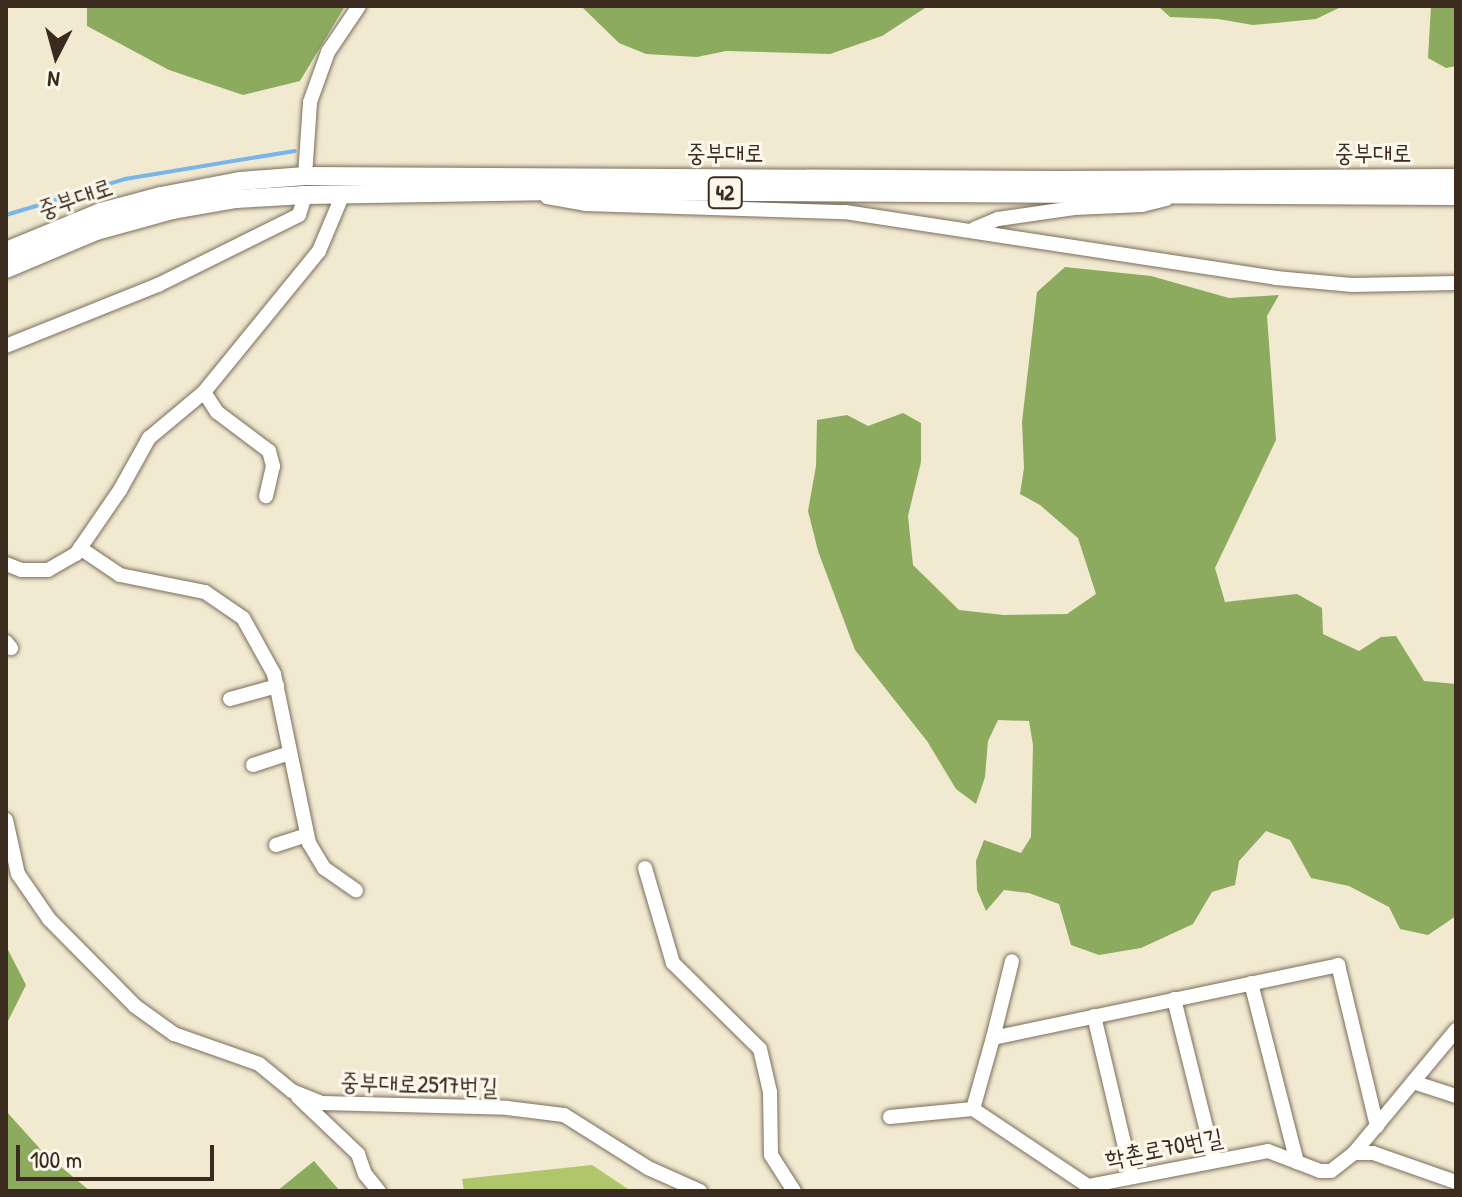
<!DOCTYPE html>
<meta charset="utf-8">
<style>
body{margin:0}
#map{position:relative;width:1462px;height:1197px;overflow:hidden;background:#f1e9d0;font-family:"Patrick Hand","Poor Story",sans-serif}
div>[style]{position:absolute}
.green>*{inset:0;background:#b0c66b}
.forest>*{inset:0;background:#8cab5f}
.stream>*{height:4px;margin:-2px;padding:0 2px;transform-origin:2px;border-radius:2px;background:#79b5eb}
.roads{filter:drop-shadow(0 0 2px #7b6d5c) drop-shadow(0 0 2px #7b6d5c)}
.minor>*{height:14px;margin:-7px;padding:0 7px;transform-origin:7px;border-radius:7px;background:#fff}
.major>*{height:18px;margin:-9px;padding:0 9px;transform-origin:9px;border-radius:9px;background:#fff}
span{translate:-50% -50%;white-space:nowrap;text-align:center;line-height:1.15;-webkit-text-stroke:6px #fbf7ec;paint-order:stroke}
.shield-label span{padding:2px 6px;background:#fbf7ec;border:2px solid;border-radius:6px;-webkit-text-stroke-width:0}
.shield-label{font-size:22px;color:#3b2a1e;font-weight:700}
.street-label{font-size:24px;color:#3b2a1e}
.frame{position:absolute;inset:0;border:8px solid #3b2a1e;pointer-events:none}
.north{position:absolute;left:16px;top:16px;width:80px;height:80px;-webkit-text-stroke:6px #fbf7ec;paint-order:stroke;rotate:186deg;font-size:22px;font-weight:700;line-height:32px;text-align:center;color:#3b2a1e}
.north::after{content:'';display:block;margin:auto;width:28px;height:36px;background:#3b2a1e;clip-path:polygon(50% 0,100% 100%,50% 72%,0 100%)}
.scale{position:absolute;left:16px;top:1145px;width:198px;height:36px;box-sizing:border-box;border:4px solid #3b2a1e;border-top:0;padding-left:10px;font-size:24px;line-height:28px;white-space:nowrap;color:#3b2a1e;-webkit-text-stroke:6px #fbf7ec;paint-order:stroke}
</style>
<div id="map">
<div class="green">
<i style="clip-path:polygon(592px 1165px,631px 1191px,464px 1191px,462px 1179px)"></i>
</div>
<div class="forest">
<i style="clip-path:polygon(87px 6px,345px 6px,300px 81px,243px 95px,169px 70px,87px 26px)"></i>
<i style="clip-path:polygon(581px 6px,928px 6px,882px 36px,830px 54px,726px 51px,697px 57px,646px 54px,619px 43px)"></i>
<i style="clip-path:polygon(1158px 6px,1343px 6px,1316px 19px,1253px 25px,1218px 19px,1170px 17px)"></i>
<i style="clip-path:polygon(1431px 6px,1456px 6px,1456px 66px,1446px 68px,1428px 58px)"></i>
<i style="clip-path:polygon(1065px 267px,1151px 276px,1229px 298px,1279px 295px,1267px 316px,1276px 440px,1215px 568px,1225px 602px,1297px 594px,1322px 608px,1323px 634px,1359px 651px,1381px 637px,1396px 636px,1424px 681px,1456px 684px,1456px 916px,1428px 935px,1400px 929px,1389px 907px,1349px 886px,1311px 878px,1290px 840px,1266px 831px,1239px 861px,1235px 885px,1212px 892px,1193px 924px,1141px 948px,1099px 955px,1071px 945px,1059px 904px,1029px 893px,1004px 890px,986px 911px,977px 890px,976px 861px,984px 840px,1021px 853px,1031px 837px,1033px 745px,1029px 721px,998px 720px,988px 741px,985px 777px,976px 804px,956px 789px,927px 741px,855px 650px,818px 551px,808px 511px,816px 466px,817px 420px,847px 415px,868px 426px,903px 413px,921px 423px,921px 462px,908px 516px,913px 565px,959px 610px,1004px 615px,1067px 614px,1096px 594px,1078px 538px,1040px 505px,1020px 494px,1024px 468px,1022px 422px,1037px 292px)"></i>
<i style="clip-path:polygon(6px 946px,26px 985px,6px 1025px)"></i>
<i style="clip-path:polygon(6px 1111px,42px 1151px,90px 1191px,6px 1191px)"></i>
<i style="clip-path:polygon(314px 1161px,340px 1191px,277px 1191px)"></i>
</div>
<div class="stream">
<i style="left:6px;top:215px;width:124px;rotate:-16.8deg"></i>
<i style="left:125px;top:179px;width:172px;rotate:-9.4deg"></i>
</div>
<div class="roads">
<div class="minor">
<i style="left:305px;top:176px;width:74px;rotate:-86.1deg"></i>
<i style="left:310px;top:102px;width:53px;rotate:-70.2deg"></i>
<i style="left:328px;top:52px;width:55px;rotate:-56deg"></i>
<i style="left:547px;top:197px;width:39px;rotate:10deg"></i>
<i style="left:585px;top:204px;width:260px;rotate:1.8deg"></i>
<i style="left:845px;top:212px;width:436px;rotate:8.7deg"></i>
<i style="left:1276px;top:278px;width:76px;rotate:5.3deg"></i>
<i style="left:1352px;top:285px;width:104px;rotate:-1.1deg"></i>
<i style="left:974px;top:229px;width:26px;rotate:-23deg"></i>
<i style="left:998px;top:219px;width:77px;rotate:-8.2deg"></i>
<i style="left:1074px;top:208px;width:68px;rotate:-2.5deg"></i>
<i style="left:1142px;top:205px;width:25px;rotate:-14deg"></i>
<i style="left:6px;top:346px;width:164px;rotate:-21.9deg"></i>
<i style="left:158px;top:285px;width:157px;rotate:-26.4deg"></i>
<i style="left:299px;top:215px;width:21px;rotate:-73deg"></i>
<i style="left:204px;top:392px;width:24px;rotate:57deg"></i>
<i style="left:217px;top:412px;width:65px;rotate:36.9deg"></i>
<i style="left:269px;top:451px;width:16px;rotate:75deg"></i>
<i style="left:273px;top:466px;width:31px;rotate:103deg"></i>
<i style="left:80px;top:548px;width:48px;rotate:34deg"></i>
<i style="left:120px;top:575px;width:87px;rotate:11.3deg"></i>
<i style="left:205px;top:592px;width:46px;rotate:34.4deg"></i>
<i style="left:243px;top:618px;width:64px;rotate:61deg"></i>
<i style="left:274px;top:674px;width:173px;rotate:78.3deg"></i>
<i style="left:309px;top:843px;width:29px;rotate:59deg"></i>
<i style="left:324px;top:868px;width:39px;rotate:35deg"></i>
<i style="left:6px;top:564px;width:17px;rotate:21deg"></i>
<i style="left:22px;top:570px;width:26px"></i>
<i style="left:48px;top:570px;width:32px;rotate:-30deg"></i>
<i style="left:76px;top:554px;width:78px;rotate:-55.5deg"></i>
<i style="left:120px;top:490px;width:60px;rotate:-60.9deg"></i>
<i style="left:149px;top:438px;width:72px;rotate:-39.9deg"></i>
<i style="left:204px;top:392px;width:182px;rotate:-50.8deg"></i>
<i style="left:319px;top:251px;width:62px;rotate:-67.2deg"></i>
<i style="left:6px;top:642px;width:8px;rotate:50deg"></i>
<i style="left:230px;top:699px;width:49px;rotate:-15.5deg"></i>
<i style="left:253px;top:765px;width:39px;rotate:-18deg"></i>
<i style="left:6px;top:820px;width:55px;rotate:77.5deg"></i>
<i style="left:18px;top:874px;width:55px;rotate:55.4deg"></i>
<i style="left:49px;top:919px;width:122px;rotate:45.3deg"></i>
<i style="left:135px;top:1006px;width:48px;rotate:35.7deg"></i>
<i style="left:174px;top:1034px;width:90px;rotate:19.4deg"></i>
<i style="left:259px;top:1064px;width:43px;rotate:39.3deg"></i>
<i style="left:292px;top:1091px;width:32px;rotate:22deg"></i>
<i style="left:322px;top:1103px;width:185px;rotate:1.5deg"></i>
<i style="left:507px;top:1108px;width:57px;rotate:7deg"></i>
<i style="left:564px;top:1115px;width:99px;rotate:32.2deg"></i>
<i style="left:648px;top:1168px;width:57px;rotate:23.9deg"></i>
<i style="left:276px;top:845px;width:32px;rotate:-18deg"></i>
<i style="left:645px;top:868px;width:99px;rotate:73.6deg"></i>
<i style="left:673px;top:963px;width:122px;rotate:44.7deg"></i>
<i style="left:760px;top:1049px;width:44px;rotate:76.9deg"></i>
<i style="left:770px;top:1092px;width:63px;rotate:89.1deg"></i>
<i style="left:771px;top:1155px;width:43px;rotate:57.4deg"></i>
<i style="left:1251px;top:983px;width:185px;rotate:75.6deg"></i>
<i style="left:1174px;top:999px;width:166px;rotate:76deg"></i>
<i style="left:1094px;top:1016px;width:165px;rotate:76.7deg"></i>
<i style="left:993px;top:1038px;width:79px;rotate:-76.1deg"></i>
<i style="left:1413px;top:1082px;width:45px;rotate:18deg"></i>
<i style="left:298px;top:1097px;width:83px;rotate:43.5deg"></i>
<i style="left:358px;top:1154px;width:21px;rotate:71deg"></i>
<i style="left:365px;top:1174px;width:22px;rotate:51deg"></i>
<i style="left:973px;top:1109px;width:74px;rotate:-74.3deg"></i>
<i style="left:993px;top:1038px;width:353px;rotate:-11.9deg"></i>
<i style="left:1338px;top:965px;width:166px;rotate:76.4deg"></i>
<i style="left:890px;top:1117px;width:83px;rotate:-5.5deg"></i>
<i style="left:973px;top:1109px;width:138px;rotate:33.8deg"></i>
<i style="left:1088px;top:1186px;width:183px;rotate:-11deg"></i>
<i style="left:1268px;top:1151px;width:56px;rotate:21deg"></i>
<i style="left:1320px;top:1171px;width:11px"></i>
<i style="left:1331px;top:1171px;width:29px;rotate:-38deg"></i>
<i style="left:1354px;top:1153px;width:19px"></i>
<i style="left:1373px;top:1153px;width:88px;rotate:19.3deg"></i>
<i style="left:1354px;top:1153px;width:160px;rotate:-50.3deg"></i>
</div>
<div class="major">
<i style="left:6px;top:251px;width:103px;rotate:-22.3deg"></i>
<i style="left:101px;top:212px;width:62px;rotate:-14.9deg"></i>
<i style="left:161px;top:196px;width:80px;rotate:-10.8deg"></i>
<i style="left:240px;top:181px;width:65px;rotate:-4.4deg"></i>
<i style="left:305px;top:176px;width:755px;rotate:0.3deg"></i>
<i style="left:1060px;top:180px;width:396px;rotate:-0.3deg"></i>
<i style="left:6px;top:269px;width:98px;rotate:-22.9deg"></i>
<i style="left:96px;top:231px;width:80px;rotate:-15.3deg"></i>
<i style="left:173px;top:210px;width:64px;rotate:-9.9deg"></i>
<i style="left:236px;top:199px;width:69px;rotate:-3.3deg"></i>
<i style="left:305px;top:195px;width:269px;rotate:-0.9deg"></i>
<i style="left:574px;top:191px;width:882px;rotate:0.32deg"></i>
</div>
</div>
<div class="shield-label">
<span style="left:725px;top:193px">42</span>
</div>
<div class="street-label">
<span style="left:725px;top:153px">중부대로</span>
<span style="left:1373px;top:153px">중부대로</span>
<span style="left:75px;top:198px;rotate:-19deg">중부대로</span>
<span style="left:419px;top:1084px;rotate:2deg">중부대로2517번길</span>
<span style="left:1164px;top:1148px;rotate:-11deg">학촌로70번길</span>
</div>
<div class="frame"></div>
<div class="north">N</div>
<div class="scale">100 m</div>
</div>
